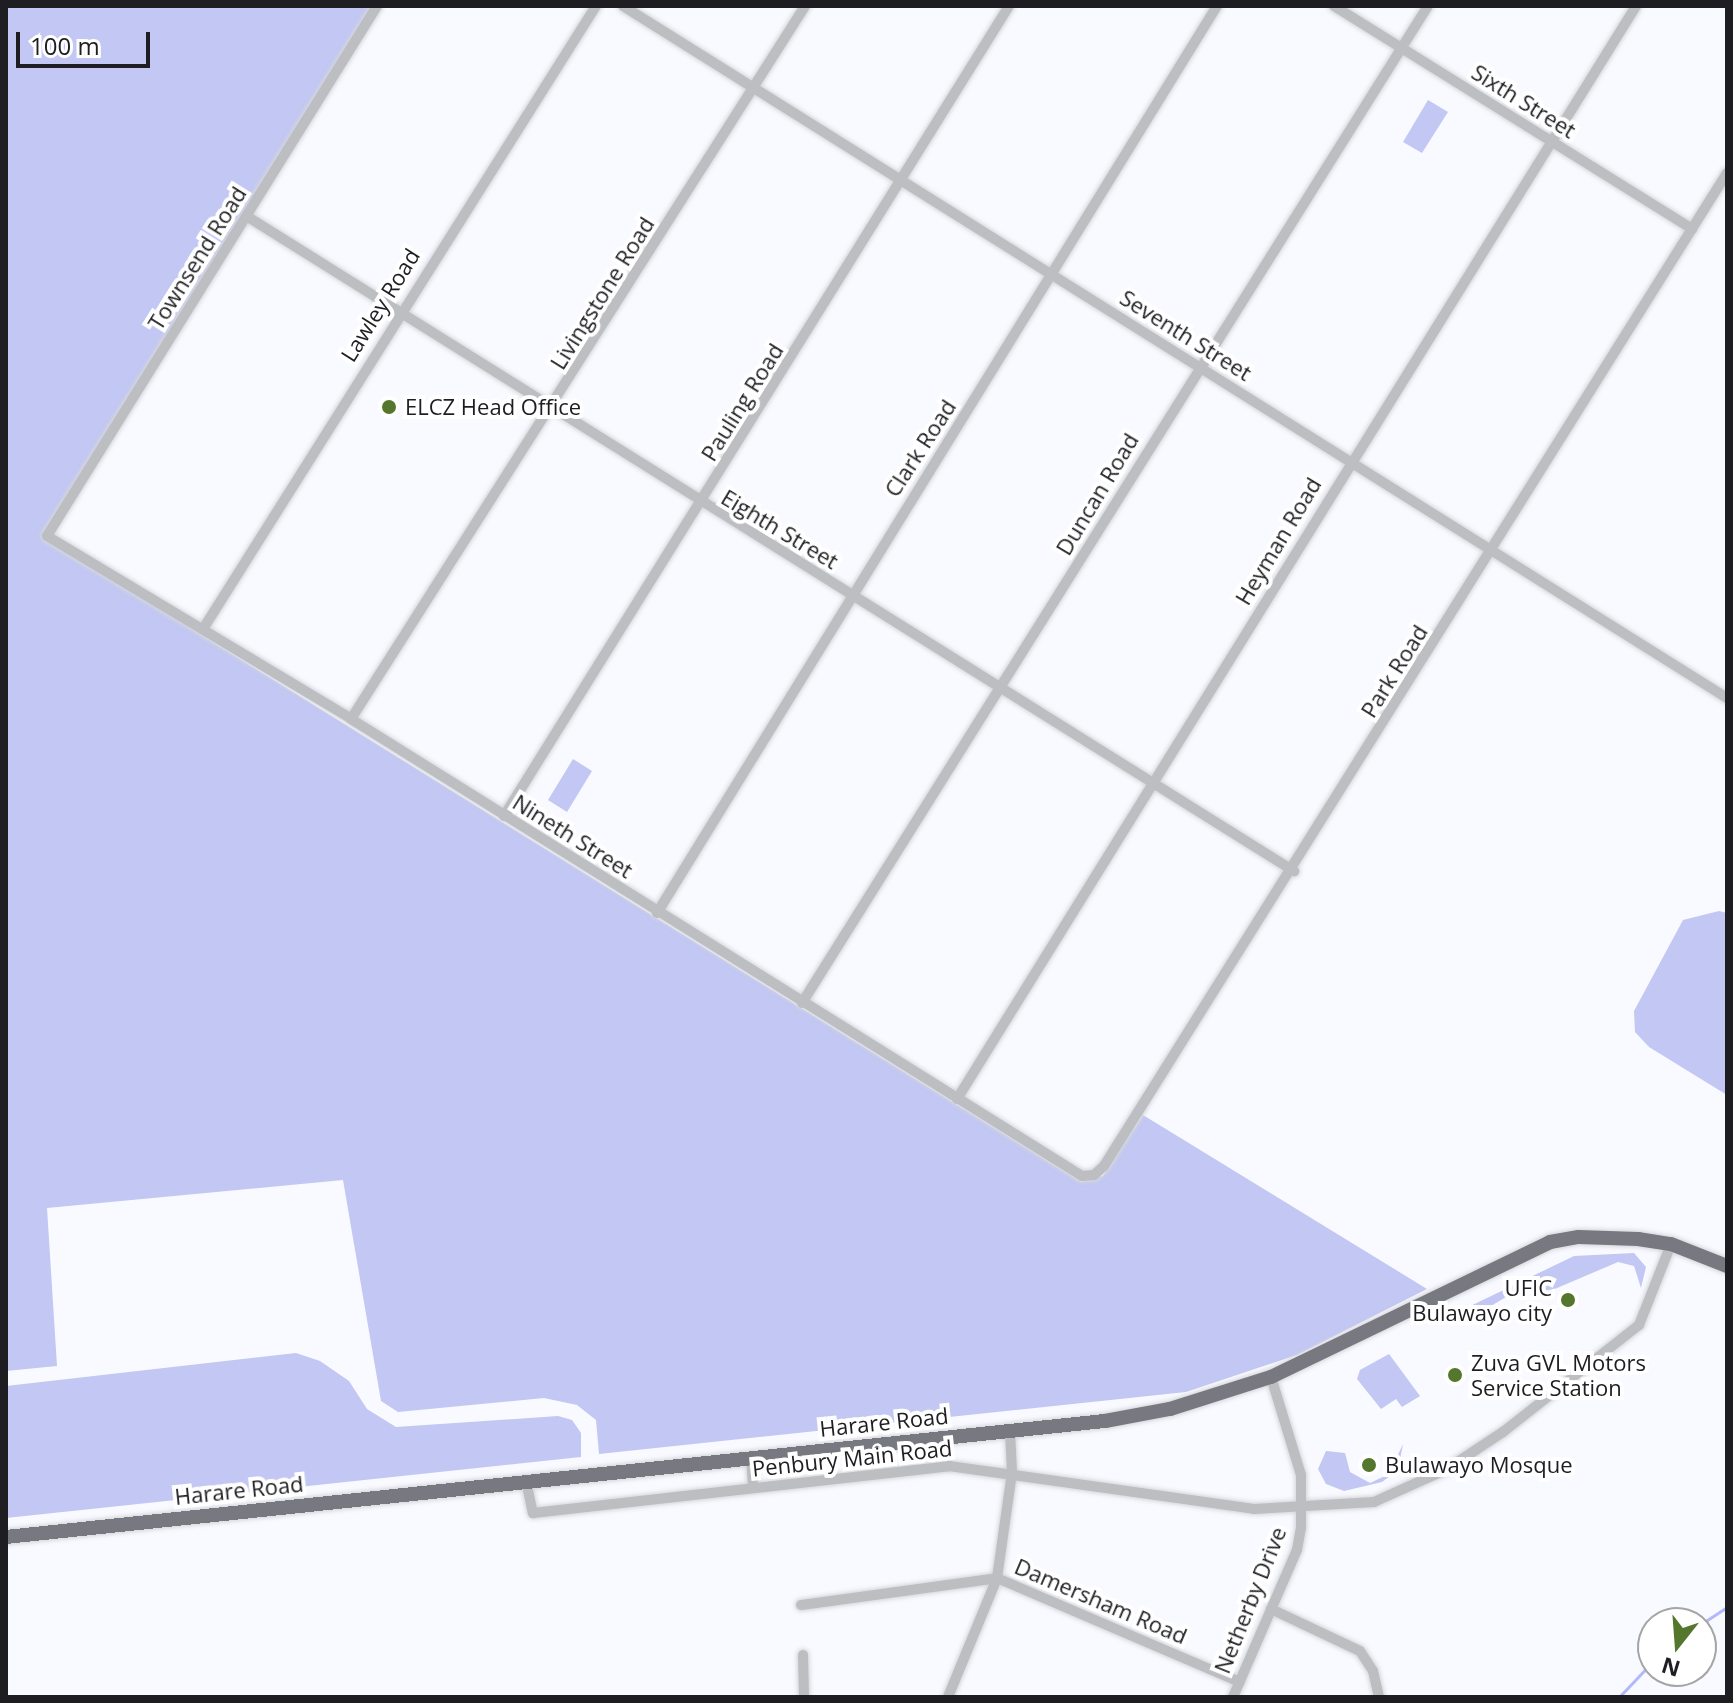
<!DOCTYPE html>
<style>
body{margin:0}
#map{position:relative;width:1733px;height:1703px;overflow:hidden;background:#f9faff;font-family:"Open Sans",sans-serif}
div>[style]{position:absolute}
.green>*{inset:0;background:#c2c7f3}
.stream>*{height:3px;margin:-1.5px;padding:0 1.5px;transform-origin:1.5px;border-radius:1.5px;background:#b2b8fa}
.roads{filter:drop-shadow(0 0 2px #d6d7dc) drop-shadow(0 0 2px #d6d7dc)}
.minor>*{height:10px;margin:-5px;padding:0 5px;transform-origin:5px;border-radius:5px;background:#bdbec1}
.highway>*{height:14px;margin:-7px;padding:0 7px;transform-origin:7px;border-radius:7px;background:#787980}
.dots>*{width:22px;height:22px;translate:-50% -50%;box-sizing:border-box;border:4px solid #fff;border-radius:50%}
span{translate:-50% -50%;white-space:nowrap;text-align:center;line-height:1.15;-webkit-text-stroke:8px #fff;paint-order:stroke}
.street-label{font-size:22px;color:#1e1e22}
.poi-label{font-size:22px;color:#1e1e22}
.left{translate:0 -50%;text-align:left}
.right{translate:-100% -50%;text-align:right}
.frame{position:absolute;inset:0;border:8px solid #1e1e22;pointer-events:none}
.north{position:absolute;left:1637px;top:1607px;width:80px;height:80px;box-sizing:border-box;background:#fff;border:2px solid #a5a5a7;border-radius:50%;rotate:197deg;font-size:22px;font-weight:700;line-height:32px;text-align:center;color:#1e1e22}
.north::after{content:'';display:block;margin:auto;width:28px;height:36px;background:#55762d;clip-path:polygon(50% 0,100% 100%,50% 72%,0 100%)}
.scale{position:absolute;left:16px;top:32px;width:134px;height:36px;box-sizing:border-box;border:4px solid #1e1e22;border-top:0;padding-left:10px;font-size:24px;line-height:28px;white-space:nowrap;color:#1e1e22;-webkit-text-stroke:6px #fff;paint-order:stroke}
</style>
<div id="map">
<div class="green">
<i style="clip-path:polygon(6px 6px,378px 6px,42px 536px,1081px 1182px,1103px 1176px,1143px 1115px,1427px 1289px,1297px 1355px,1186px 1392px,599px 1454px,596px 1420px,577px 1405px,544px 1398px,398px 1412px,381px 1401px,343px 1180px,47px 1208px,57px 1366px,6px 1371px)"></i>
<i style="clip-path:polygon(1428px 100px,1448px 112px,1422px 153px,1403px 142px)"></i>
<i style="clip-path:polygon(573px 759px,592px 771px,567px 812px,548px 800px)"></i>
<i style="clip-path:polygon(1719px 911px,1727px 913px,1727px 1095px,1649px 1047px,1635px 1032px,1634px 1011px,1683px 920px)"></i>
<i style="clip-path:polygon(1634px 1253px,1646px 1267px,1641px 1288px,1634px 1266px,1618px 1262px,1536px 1297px,1528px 1284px,1467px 1320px,1460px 1311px,1574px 1256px)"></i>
<i style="clip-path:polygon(296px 1353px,320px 1361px,349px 1381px,367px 1409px,396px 1427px,558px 1416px,572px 1420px,581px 1433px,581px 1457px,6px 1518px,6px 1386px)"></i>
<i style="clip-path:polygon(1389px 1354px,1420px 1396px,1402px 1407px,1396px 1399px,1381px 1409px,1357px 1379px,1360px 1370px)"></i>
<i style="clip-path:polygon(1403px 1444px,1398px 1470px,1382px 1482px,1344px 1491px,1326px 1484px,1318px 1469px,1326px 1451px,1345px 1453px,1350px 1472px,1370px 1483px,1389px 1474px)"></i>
</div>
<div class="stream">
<i style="left:1701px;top:1624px;width:31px;rotate:-33deg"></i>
<i style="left:1619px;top:1697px;width:50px;rotate:-46.6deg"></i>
</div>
<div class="roads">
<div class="minor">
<i style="left:377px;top:6px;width:624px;rotate:121.91deg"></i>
<i style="left:47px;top:536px;width:355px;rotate:31deg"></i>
<i style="left:351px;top:719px;width:862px;rotate:32.01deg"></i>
<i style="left:1082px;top:1176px;width:12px;rotate:-5deg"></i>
<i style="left:1094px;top:1175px;width:13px;rotate:-42deg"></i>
<i style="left:1104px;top:1166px;width:1172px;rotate:-57.9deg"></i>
<i style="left:623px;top:6px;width:1303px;rotate:32.08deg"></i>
<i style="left:1334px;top:6px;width:422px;rotate:31.9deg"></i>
<i style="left:248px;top:217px;width:1234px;rotate:32.02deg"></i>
<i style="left:203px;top:629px;width:737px;rotate:-57.76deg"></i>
<i style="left:351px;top:719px;width:845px;rotate:-57.51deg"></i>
<i style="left:504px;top:816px;width:955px;rotate:-58.06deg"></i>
<i style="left:657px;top:913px;width:1066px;rotate:-58.31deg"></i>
<i style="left:802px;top:1003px;width:1177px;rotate:-57.88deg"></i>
<i style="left:957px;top:1099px;width:1287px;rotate:-58.15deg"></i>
<i style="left:751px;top:1457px;width:31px;rotate:86deg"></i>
<i style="left:526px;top:1481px;width:33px;rotate:78deg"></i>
<i style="left:533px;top:1513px;width:419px;rotate:-6.4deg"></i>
<i style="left:949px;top:1466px;width:308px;rotate:8deg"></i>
<i style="left:1254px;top:1509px;width:120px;rotate:-3.3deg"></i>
<i style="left:1374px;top:1502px;width:80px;rotate:-24.3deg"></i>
<i style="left:1447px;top:1469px;width:67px;rotate:-33.5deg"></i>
<i style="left:1503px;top:1432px;width:173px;rotate:-38.2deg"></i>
<i style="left:1639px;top:1325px;width:87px;rotate:-68.4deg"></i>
<i style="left:801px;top:1605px;width:198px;rotate:-7.8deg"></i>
<i style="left:997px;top:1578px;width:264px;rotate:23.2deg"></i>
<i style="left:1271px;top:1609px;width:98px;rotate:25.3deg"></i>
<i style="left:1360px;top:1651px;width:24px;rotate:57deg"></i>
<i style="left:1373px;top:1671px;width:27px;rotate:77deg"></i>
<i style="left:803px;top:1655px;width:42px;rotate:88.6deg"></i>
<i style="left:948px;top:1697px;width:129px;rotate:-67.6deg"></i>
<i style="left:997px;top:1578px;width:107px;rotate:-81.9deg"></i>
<i style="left:1012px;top:1472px;width:41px;rotate:-92.8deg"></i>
<i style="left:1233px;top:1697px;width:160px;rotate:-66.5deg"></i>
<i style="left:1297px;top:1550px;width:22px;rotate:-80deg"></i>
<i style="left:1301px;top:1528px;width:53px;rotate:-90deg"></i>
<i style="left:1301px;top:1475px;width:102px;rotate:-107deg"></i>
</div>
<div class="highway">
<i style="left:6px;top:1537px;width:1105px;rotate:-6.03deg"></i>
<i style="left:1105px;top:1421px;width:66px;rotate:-10.5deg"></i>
<i style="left:1170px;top:1409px;width:106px;rotate:-17.6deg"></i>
<i style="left:1271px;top:1377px;width:310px;rotate:-25.8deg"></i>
<i style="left:1550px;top:1242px;width:29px;rotate:-10deg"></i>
<i style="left:1579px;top:1237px;width:59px;rotate:1.9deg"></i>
<i style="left:1638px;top:1239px;width:33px;rotate:9deg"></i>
<i style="left:1671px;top:1244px;width:60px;rotate:21.4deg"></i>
</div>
</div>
<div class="dots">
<i style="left:389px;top:407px;background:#55762d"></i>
<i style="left:1568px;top:1300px;background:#55762d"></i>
<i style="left:1455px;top:1375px;background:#55762d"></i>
<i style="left:1369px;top:1465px;background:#55762d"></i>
</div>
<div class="street-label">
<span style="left:1524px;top:101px;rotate:32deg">Sixth Street</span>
<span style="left:197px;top:258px;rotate:-58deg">Townsend Road</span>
<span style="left:602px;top:293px;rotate:-58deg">Livingstone Road</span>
<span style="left:380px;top:305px;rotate:-58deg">Lawley Road</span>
<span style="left:1186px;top:335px;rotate:32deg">Seventh Street</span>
<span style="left:742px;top:402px;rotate:-58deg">Pauling Road</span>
<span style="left:920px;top:448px;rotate:-57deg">Clark Road</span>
<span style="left:1097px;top:494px;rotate:-59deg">Duncan Road</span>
<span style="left:780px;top:529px;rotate:31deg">Eighth Street</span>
<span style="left:1278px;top:541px;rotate:-59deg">Heyman Road</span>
<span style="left:1394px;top:671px;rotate:-58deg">Park Road</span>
<span style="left:573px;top:836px;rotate:32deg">Nineth Street</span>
<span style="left:884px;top:1422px;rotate:-6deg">Harare Road</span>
<span style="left:852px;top:1458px;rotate:-6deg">Penbury Main Road</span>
<span style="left:239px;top:1490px;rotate:-6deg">Harare Road</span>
<span style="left:1250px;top:1600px;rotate:-68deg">Netherby Drive</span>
<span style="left:1101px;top:1601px;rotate:23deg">Damersham Road</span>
</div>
<div class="poi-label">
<span class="left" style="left:405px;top:407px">ELCZ Head Office</span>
<span class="right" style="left:1552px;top:1300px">UFIC<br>Bulawayo city</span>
<span class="left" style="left:1471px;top:1375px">Zuva GVL Motors<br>Service Station</span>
<span class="left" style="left:1385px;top:1465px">Bulawayo Mosque</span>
</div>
<div class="frame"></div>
<div class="north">N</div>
<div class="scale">100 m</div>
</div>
